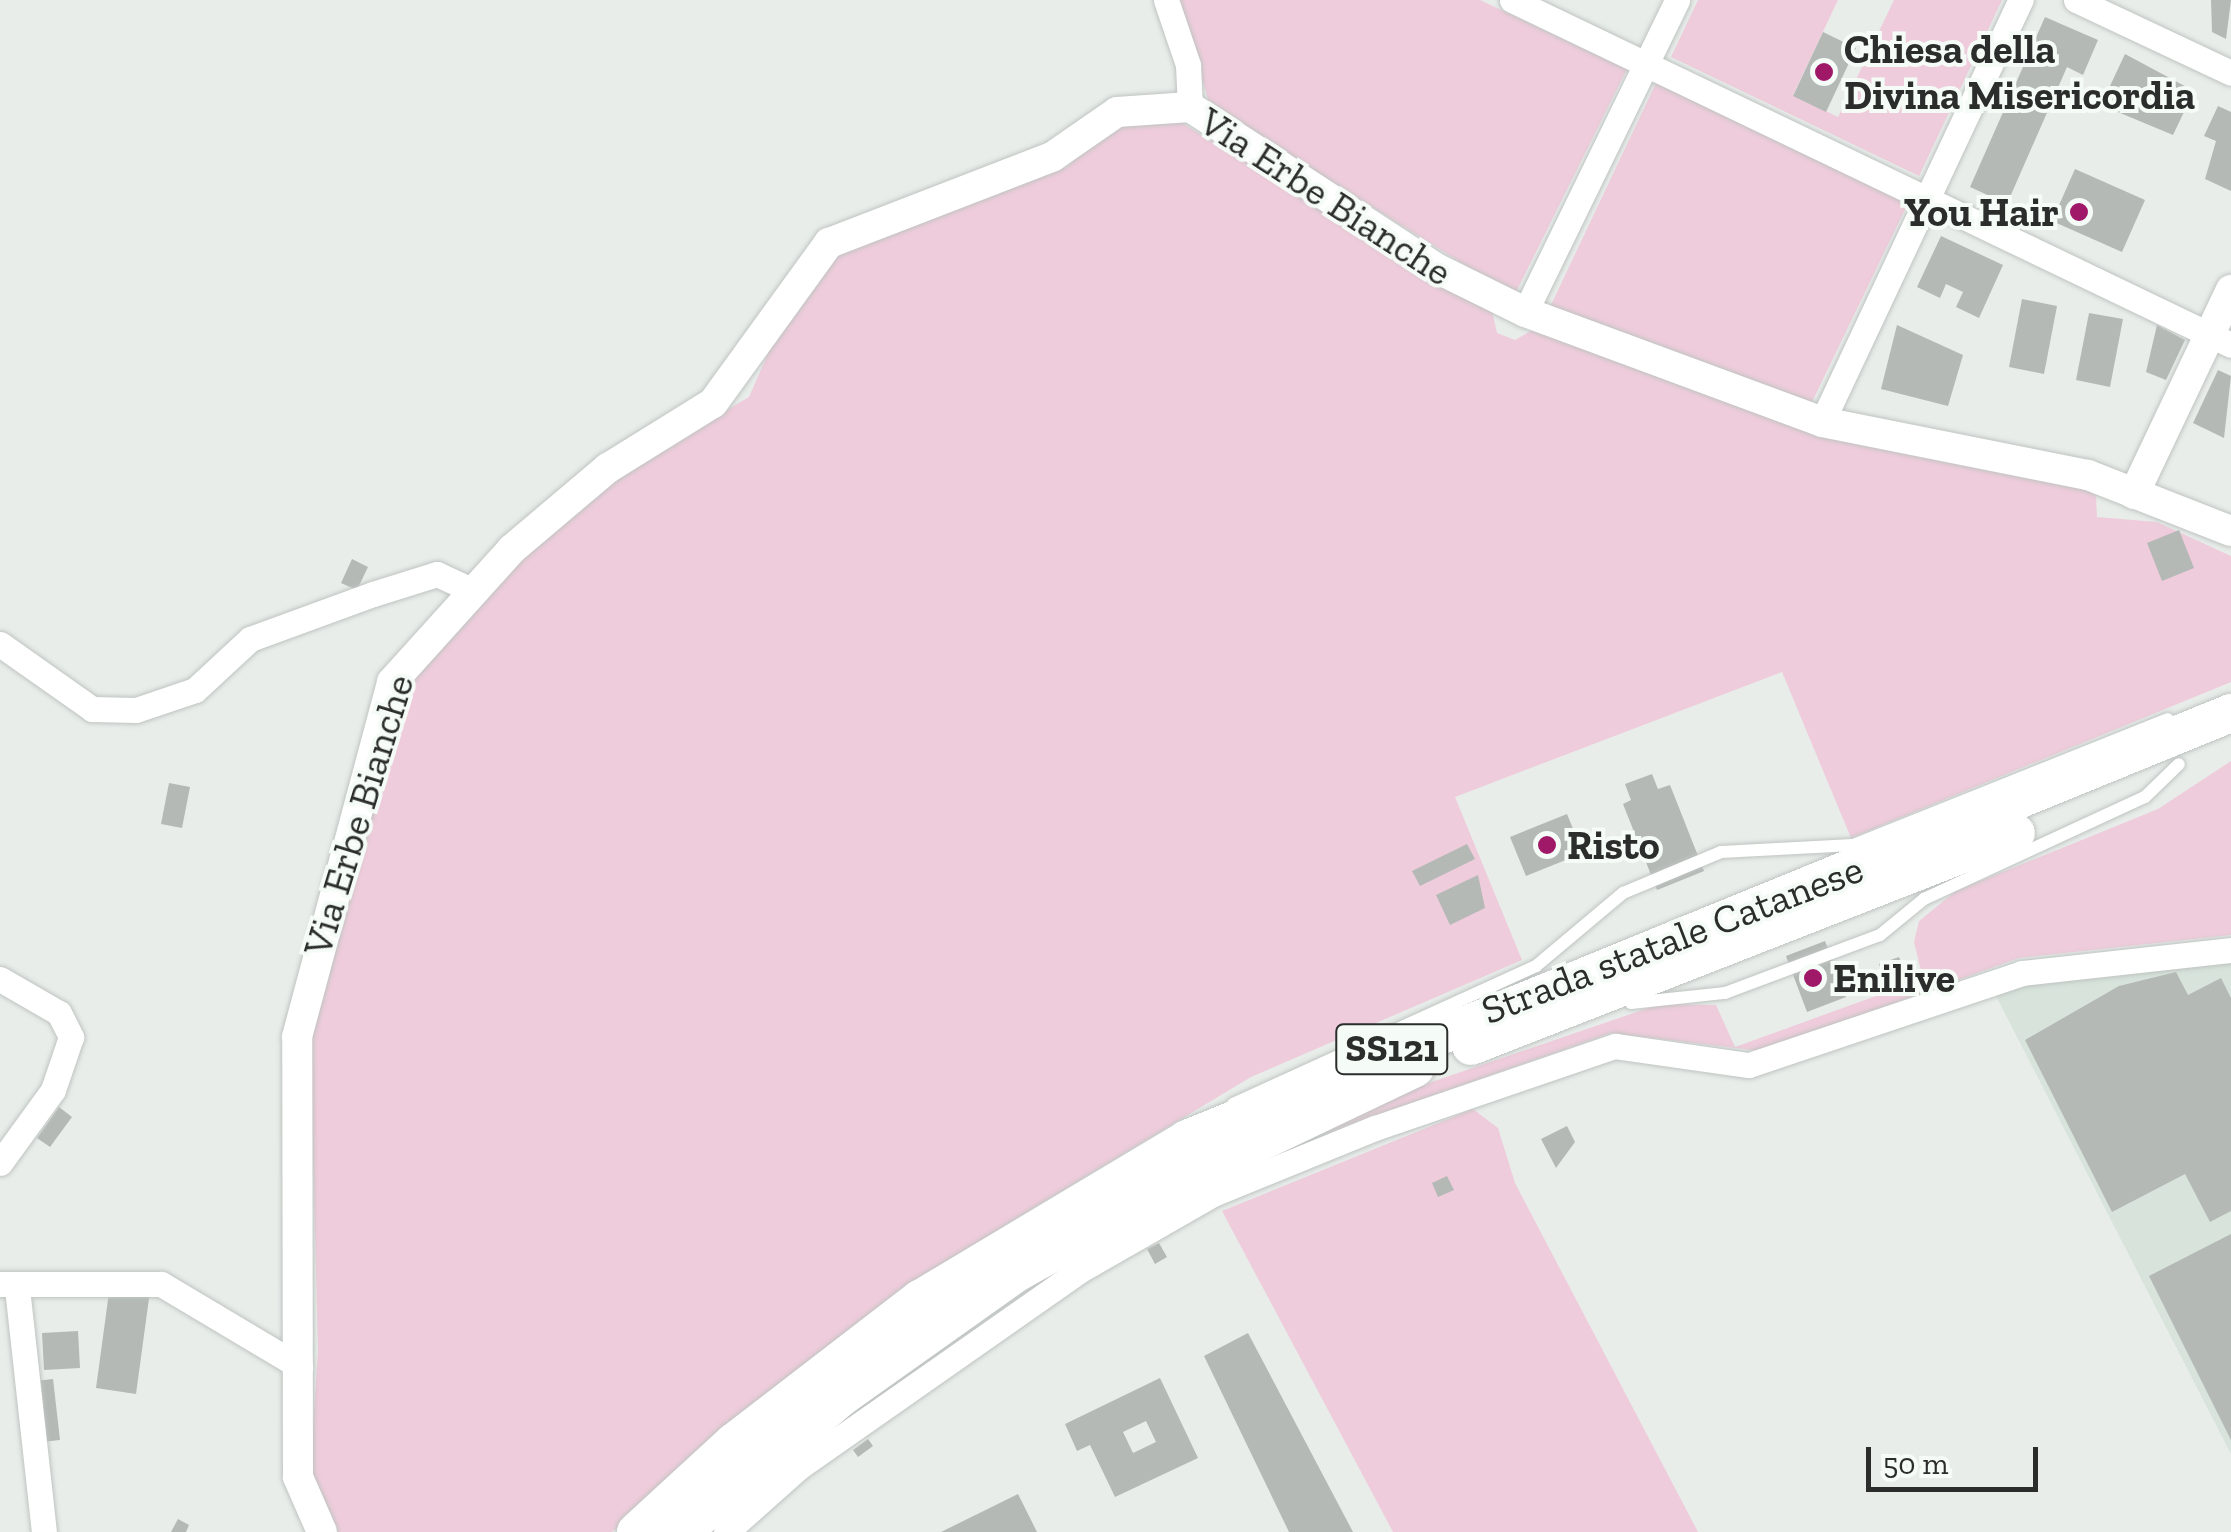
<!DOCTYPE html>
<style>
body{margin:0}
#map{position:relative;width:2231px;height:1532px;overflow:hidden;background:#e8edea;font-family:"Zilla Slab",serif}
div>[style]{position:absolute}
.built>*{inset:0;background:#d7e3db}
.green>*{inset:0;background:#efccdb}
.building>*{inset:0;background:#b4b9b6}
.roads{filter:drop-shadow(0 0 2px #bfc4c1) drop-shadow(0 0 2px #bfc4c1)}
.service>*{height:12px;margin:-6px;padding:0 6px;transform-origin:6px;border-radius:6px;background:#fff}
.minor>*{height:25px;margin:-12.5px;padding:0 12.5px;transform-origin:12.5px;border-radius:12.5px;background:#fff}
.tertiary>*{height:30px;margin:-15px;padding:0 15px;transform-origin:15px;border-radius:15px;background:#fff}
.primary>*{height:38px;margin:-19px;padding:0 19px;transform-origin:19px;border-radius:19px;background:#fff}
.dots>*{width:28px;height:28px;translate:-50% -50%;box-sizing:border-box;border:5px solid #f5fbf7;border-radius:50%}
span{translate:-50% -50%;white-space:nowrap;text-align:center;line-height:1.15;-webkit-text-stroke:8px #f5fbf7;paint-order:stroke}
.shield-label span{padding:2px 8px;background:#f5fbf7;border:2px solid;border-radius:8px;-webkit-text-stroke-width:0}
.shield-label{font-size:38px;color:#2b2d2c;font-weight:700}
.poi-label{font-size:40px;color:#2b2d2c;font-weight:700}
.left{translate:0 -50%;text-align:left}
.right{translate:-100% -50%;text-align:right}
.street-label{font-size:40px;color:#2b2d2c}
.scale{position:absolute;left:1866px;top:1447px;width:172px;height:45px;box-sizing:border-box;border:5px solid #2b2d2c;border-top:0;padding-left:12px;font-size:30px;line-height:35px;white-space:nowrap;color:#2b2d2c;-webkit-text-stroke:8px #f5fbf7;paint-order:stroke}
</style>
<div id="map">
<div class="built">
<i style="clip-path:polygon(2231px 959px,2231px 1454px,1995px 994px,2055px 978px)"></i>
</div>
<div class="green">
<i style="clip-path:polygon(1177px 0,1480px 0,1627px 69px,1514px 296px,1210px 105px)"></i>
<i style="clip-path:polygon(1698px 0,1838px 0,1793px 95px,1838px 117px,1894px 0,2002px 0,1919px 176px,1671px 57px)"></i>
<i style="clip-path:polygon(1657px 81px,1910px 199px,1812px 402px,1550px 307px)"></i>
<i style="clip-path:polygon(1172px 117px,1492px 311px,1497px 333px,1515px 340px,1534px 329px,1838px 438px,2080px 484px,2096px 496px,2097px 517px,2157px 522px,2231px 556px,2231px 682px,1851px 838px,1782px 672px,1455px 797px,1522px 960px,1251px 1077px,1005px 1225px,612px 1532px,337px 1532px,310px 1474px,318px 1351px,310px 1037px,406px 679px,518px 557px,615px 476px,749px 397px,778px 331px,839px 254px,959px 200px,1067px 167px,1108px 126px)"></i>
<i style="clip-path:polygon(2231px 761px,2231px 935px,2019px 958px,1761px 1051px,1611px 1033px,1280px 1149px,1423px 1085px,1660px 1004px,1716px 1005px,1735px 1047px,1923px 979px,1914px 942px,1919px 921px,1956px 891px,2158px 809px)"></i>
<i style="clip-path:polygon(1473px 1109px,1498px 1128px,1515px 1183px,1698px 1532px,1393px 1532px,1222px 1211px)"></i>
</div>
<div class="building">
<i style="clip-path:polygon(2211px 0,2231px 0,2226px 39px,2212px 32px)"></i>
<i style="clip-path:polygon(2045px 17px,2098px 40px,2083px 75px,2067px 67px,2007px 204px,1970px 187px)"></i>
<i style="clip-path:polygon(1823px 32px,1856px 48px,1826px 112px,1793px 96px)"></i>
<i style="clip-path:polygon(2125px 54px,2194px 91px,2173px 135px,2101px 105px)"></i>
<i style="clip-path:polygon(2218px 106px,2231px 112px,2231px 191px,2205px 179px,2216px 141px,2204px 136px)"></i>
<i style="clip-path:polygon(2075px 169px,2145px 200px,2122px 252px,2052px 221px)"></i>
<i style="clip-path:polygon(1941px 236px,2003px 265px,1979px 318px,1956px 307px,1963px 292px,1946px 284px,1940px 298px,1917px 287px)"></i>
<i style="clip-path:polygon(2022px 299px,2057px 306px,2044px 374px,2009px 367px)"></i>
<i style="clip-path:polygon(2089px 313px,2123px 319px,2110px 387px,2076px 380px)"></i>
<i style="clip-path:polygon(1897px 325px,1963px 355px,1948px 406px,1881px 389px)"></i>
<i style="clip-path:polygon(2157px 325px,2185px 340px,2166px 380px,2146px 372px)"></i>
<i style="clip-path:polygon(2218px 370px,2231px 376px,2224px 438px,2193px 423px)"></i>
<i style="clip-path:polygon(2179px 530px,2194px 568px,2162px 581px,2147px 543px)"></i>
<i style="clip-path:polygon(352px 559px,368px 567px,357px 590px,341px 583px)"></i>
<i style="clip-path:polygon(1652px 774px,1658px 789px,1670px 785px,1704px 871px,1657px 890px,1623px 804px,1631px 800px,1625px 784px)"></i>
<i style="clip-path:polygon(169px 783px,190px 787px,182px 828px,161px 824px)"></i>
<i style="clip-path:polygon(1567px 814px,1583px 853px,1526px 876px,1510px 837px)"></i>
<i style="clip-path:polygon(1467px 844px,1475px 859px,1420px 886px,1412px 871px)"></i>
<i style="clip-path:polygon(1478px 875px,1485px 908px,1450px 925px,1436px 895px)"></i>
<i style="clip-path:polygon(1825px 941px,1846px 997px,1807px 1012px,1786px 956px)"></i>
<i style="clip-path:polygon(1899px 957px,1902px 964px,1882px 972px,1879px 964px)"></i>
<i style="clip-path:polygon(2176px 972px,2188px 995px,2221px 978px,2231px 998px,2231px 1211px,2210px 1222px,2185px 1174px,2112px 1212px,2025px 1040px,2119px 986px)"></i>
<i style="clip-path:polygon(59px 1107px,72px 1117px,50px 1147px,37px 1138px)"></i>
<i style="clip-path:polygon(1567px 1126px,1575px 1142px,1556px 1168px,1541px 1139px)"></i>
<i style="clip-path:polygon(1447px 1176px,1454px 1190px,1438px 1197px,1432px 1183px)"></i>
<i style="clip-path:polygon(2231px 1234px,2231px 1440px,2149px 1276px)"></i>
<i style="clip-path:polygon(1159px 1243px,1167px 1257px,1155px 1264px,1147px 1249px)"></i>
<i style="clip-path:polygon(110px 1285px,150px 1291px,136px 1394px,96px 1388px)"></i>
<i style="clip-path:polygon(78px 1331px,80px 1368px,44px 1370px,42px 1333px)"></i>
<i style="clip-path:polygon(1248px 1333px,1353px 1532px,1289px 1532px,1204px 1356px)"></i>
<i style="clip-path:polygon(evenodd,1160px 1378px,1198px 1458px,1115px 1497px,1090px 1445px,1077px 1451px,1065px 1424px,1160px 1378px,1146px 1421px,1156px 1442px,1133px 1453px,1123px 1432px,1146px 1421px)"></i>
<i style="clip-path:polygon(53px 1379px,60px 1440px,42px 1442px,35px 1381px)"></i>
<i style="clip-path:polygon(868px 1439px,873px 1446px,858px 1457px,853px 1450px)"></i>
<i style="clip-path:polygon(1018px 1494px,1037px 1532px,941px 1532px)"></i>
<i style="clip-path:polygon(178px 1519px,189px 1525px,186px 1532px,171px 1532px)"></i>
</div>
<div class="roads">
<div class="service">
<i style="left:1631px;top:1003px;width:95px;rotate:-6.1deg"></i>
<i style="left:1725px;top:993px;width:165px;rotate:-20.5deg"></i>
<i style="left:1880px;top:935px;width:57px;rotate:-39.3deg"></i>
<i style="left:1924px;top:899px;width:243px;rotate:-24.8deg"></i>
<i style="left:2145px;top:797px;width:47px;rotate:-44.1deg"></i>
<i style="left:1233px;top:1104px;width:333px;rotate:-24.5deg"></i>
<i style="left:1536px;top:966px;width:114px;rotate:-40deg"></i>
<i style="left:1623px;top:893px;width:106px;rotate:-22.7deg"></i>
<i style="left:1721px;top:852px;width:132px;rotate:-3deg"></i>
<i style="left:1853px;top:845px;width:339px;rotate:-21.8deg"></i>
</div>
<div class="minor">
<i style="left:1166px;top:0;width:69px;rotate:71.3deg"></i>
<i style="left:1188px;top:65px;width:42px;rotate:87.3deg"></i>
<i style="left:1512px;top:0;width:797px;rotate:25.63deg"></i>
<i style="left:2076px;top:0;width:171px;rotate:25.2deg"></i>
<i style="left:1525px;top:312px;width:347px;rotate:-64deg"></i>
<i style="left:1822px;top:422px;width:467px;rotate:-64.8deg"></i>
<i style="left:0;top:644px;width:113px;rotate:35.2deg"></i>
<i style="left:92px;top:709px;width:44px;rotate:1.3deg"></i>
<i style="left:136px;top:710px;width:62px;rotate:-18.7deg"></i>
<i style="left:195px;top:690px;width:75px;rotate:-42.8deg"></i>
<i style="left:250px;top:639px;width:131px;rotate:-20.1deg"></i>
<i style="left:373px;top:594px;width:67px;rotate:-17.4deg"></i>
<i style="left:437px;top:574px;width:35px;rotate:25deg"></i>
<i style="left:0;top:979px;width:68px;rotate:30deg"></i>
<i style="left:59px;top:1013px;width:27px;rotate:63deg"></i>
<i style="left:71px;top:1037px;width:56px;rotate:108.8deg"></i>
<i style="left:53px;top:1090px;width:90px;rotate:126deg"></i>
<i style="left:0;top:1284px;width:161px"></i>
<i style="left:161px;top:1284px;width:162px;rotate:30.8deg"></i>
<i style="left:17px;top:1288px;width:245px;rotate:83.7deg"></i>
<i style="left:726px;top:1532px;width:98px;rotate:-41.7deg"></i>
<i style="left:799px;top:1467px;width:340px;rotate:-35deg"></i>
<i style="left:1077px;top:1272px;width:157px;rotate:-29.8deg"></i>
<i style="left:1213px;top:1194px;width:175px;rotate:-22.2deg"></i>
<i style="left:1375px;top:1128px;width:254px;rotate:-18.9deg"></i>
<i style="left:1615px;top:1046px;width:135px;rotate:8.1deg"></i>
<i style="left:1749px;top:1065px;width:288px;rotate:-18.6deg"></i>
<i style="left:2022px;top:973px;width:210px;rotate:-6.3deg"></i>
</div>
<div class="tertiary">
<i style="left:2134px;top:494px;width:226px;rotate:-64.6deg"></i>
<i style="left:322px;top:1532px;width:60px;rotate:-113.6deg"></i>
<i style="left:298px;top:1477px;width:440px;rotate:-90.1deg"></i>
<i style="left:297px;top:1037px;width:367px;rotate:-75deg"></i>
<i style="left:392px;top:682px;width:179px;rotate:-47.9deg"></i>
<i style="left:512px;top:549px;width:126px;rotate:-40.2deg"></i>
<i style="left:608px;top:468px;width:123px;rotate:-31.8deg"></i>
<i style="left:713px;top:403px;width:198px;rotate:-54.1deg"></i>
<i style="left:829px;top:243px;width:239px;rotate:-21.1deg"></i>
<i style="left:1052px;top:157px;width:79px;rotate:-34.7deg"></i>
<i style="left:1117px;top:112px;width:73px;rotate:-3.9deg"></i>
<i style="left:1190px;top:107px;width:296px;rotate:33.2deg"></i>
<i style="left:1438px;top:269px;width:97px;rotate:26.3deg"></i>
<i style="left:1525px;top:312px;width:317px;rotate:20.3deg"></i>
<i style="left:1822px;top:422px;width:271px;rotate:11.3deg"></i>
<i style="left:2088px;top:475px;width:154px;rotate:21.4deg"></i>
</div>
<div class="primary">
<i style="left:1471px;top:1046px;width:585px;rotate:-21.35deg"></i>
<i style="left:636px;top:1532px;width:133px;rotate:-42.6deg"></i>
<i style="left:734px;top:1442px;width:235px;rotate:-37.6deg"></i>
<i style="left:920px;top:1299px;width:311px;rotate:-30.9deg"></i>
<i style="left:1187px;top:1139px;width:1128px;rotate:-22.2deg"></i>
<i style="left:682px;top:1532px;width:211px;rotate:-40.2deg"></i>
<i style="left:843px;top:1396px;width:209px;rotate:-35.4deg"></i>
<i style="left:1013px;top:1275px;width:209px;rotate:-29.3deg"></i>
<i style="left:1195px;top:1173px;width:244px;rotate:-25.5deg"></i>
</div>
</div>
<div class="dots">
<i style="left:1824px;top:72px;background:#9f1968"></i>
<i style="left:2079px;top:212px;background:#9f1968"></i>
<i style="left:1547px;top:845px;background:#9f1968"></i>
<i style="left:1813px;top:978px;background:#9f1968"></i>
</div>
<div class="shield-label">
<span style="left:1392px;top:1049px">SS121</span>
</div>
<div class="poi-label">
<span class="left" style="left:1844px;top:72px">Chiesa della<br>Divina Misericordia</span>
<span class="right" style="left:2059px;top:212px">You Hair</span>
<span class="left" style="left:1567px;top:845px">Risto</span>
<span class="left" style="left:1833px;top:978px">Enilive</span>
</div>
<div class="street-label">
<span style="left:1326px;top:196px;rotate:33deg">Via Erbe Bianche</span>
<span style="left:358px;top:815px;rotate:-73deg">Via Erbe Bianche</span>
<span style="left:1672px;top:939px;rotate:-21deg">Strada statale Catanese</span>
</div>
<div class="scale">50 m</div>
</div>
